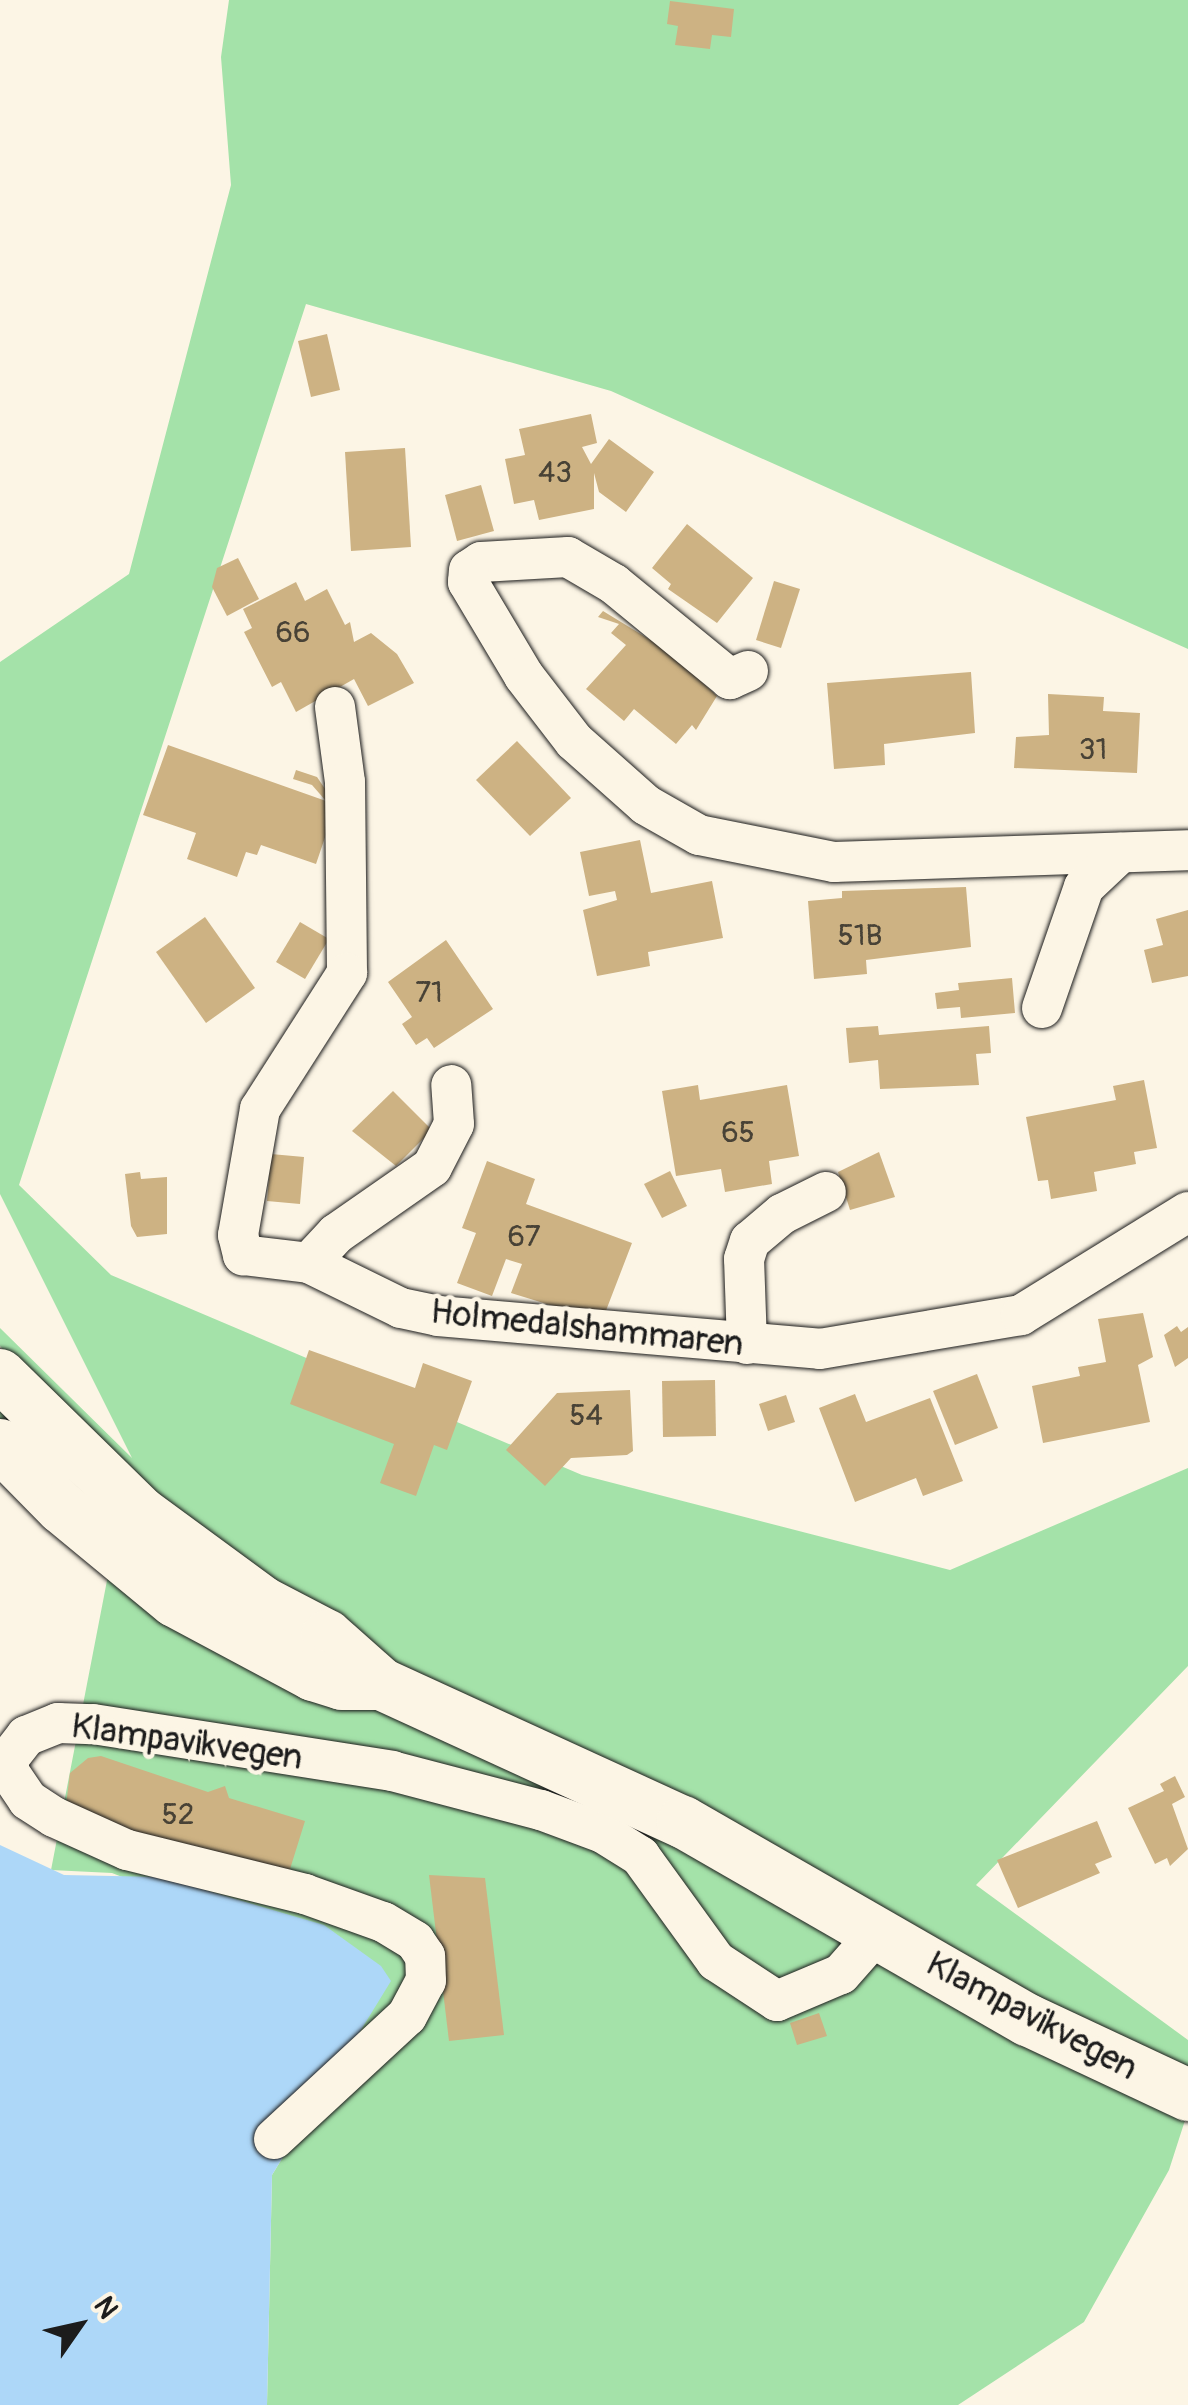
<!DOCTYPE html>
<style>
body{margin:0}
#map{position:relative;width:1188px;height:2405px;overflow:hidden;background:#fcf5e5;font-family:Pangolin,sans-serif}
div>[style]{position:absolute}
.green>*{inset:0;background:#a4e2a9}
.water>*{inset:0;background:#add7f8}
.building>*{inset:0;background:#cdb283}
.roads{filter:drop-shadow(0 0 2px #1c1c1c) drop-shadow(0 0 2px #1c1c1c)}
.minor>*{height:40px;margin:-20px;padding:0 20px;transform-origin:20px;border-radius:20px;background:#fcf5e5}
.major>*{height:52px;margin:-26px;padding:0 26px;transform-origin:26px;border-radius:26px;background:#fcf5e5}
span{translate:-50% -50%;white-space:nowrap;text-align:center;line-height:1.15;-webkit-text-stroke:9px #fcf5e5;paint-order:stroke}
.number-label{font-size:30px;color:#484236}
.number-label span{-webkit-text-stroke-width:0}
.street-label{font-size:35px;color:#1c1c1c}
.north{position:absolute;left:30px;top:2275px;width:100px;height:100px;-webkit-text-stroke:8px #fcf5e5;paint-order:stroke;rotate:56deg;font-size:28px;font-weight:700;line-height:40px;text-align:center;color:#1c1c1c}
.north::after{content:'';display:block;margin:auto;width:35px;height:45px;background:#1c1c1c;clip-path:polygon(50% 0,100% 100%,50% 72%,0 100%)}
</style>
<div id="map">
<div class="green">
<i style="clip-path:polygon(229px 0,1188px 0,1188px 649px,611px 391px,306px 304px,19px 1185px,111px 1275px,582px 1475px,950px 1570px,1188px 1468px,1188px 1666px,976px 1885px,1188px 2040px,1188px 2111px,1169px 2170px,1084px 2322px,958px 2405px,267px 2405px,272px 2175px,390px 1981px,112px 1873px,51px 1870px,116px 1534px,0 1422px,0 1400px,37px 1389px,0 1346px,0 1328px,132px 1458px,0 1194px,0 662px,129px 574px,231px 185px,221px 57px)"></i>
</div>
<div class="water">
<i style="clip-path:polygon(0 1845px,64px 1875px,161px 1877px,324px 1925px,381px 1966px,391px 1981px,272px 2175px,267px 2405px,0 2405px)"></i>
</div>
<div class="building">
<i style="clip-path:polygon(670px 1px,734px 9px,731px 37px,712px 35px,710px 49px,675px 45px,678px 26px,667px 24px)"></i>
<i style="clip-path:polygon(327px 334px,340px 390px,311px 397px,298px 341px)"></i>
<i style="clip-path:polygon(591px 414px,597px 443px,582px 447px,591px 464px,609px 439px,654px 472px,626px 512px,599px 492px,594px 473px,594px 509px,539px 520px,534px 500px,514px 504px,505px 459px,525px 455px,519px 429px)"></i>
<i style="clip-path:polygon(405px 448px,411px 547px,351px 551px,345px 452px)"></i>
<i style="clip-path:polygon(481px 485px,494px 531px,457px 541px,445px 495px)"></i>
<i style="clip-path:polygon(687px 524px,753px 578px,717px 623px,668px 589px,671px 584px,652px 568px)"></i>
<i style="clip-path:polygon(238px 558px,259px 599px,227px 616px,212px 587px,217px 568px)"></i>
<i style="clip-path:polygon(774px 581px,800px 589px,781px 648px,756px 640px)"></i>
<i style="clip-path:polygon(296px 582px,305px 601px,327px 589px,345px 625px,350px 622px,354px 642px,371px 633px,397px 654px,414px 683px,368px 706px,354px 679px,296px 712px,281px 682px,272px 687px,244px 632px,252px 628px,243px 609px)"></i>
<i style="clip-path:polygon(603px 611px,670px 652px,717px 696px,696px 730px,692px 725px,676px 744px,634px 709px,624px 721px,586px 689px,626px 645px,611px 633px,619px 624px,598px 617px)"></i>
<i style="clip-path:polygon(971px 672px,975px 733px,884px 744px,885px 765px,834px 769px,827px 683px)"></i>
<i style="clip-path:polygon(1048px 694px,1104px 697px,1103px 711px,1140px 713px,1137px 773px,1014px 768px,1016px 737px,1049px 735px)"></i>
<i style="clip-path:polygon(517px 741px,571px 798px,530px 836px,476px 780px)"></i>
<i style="clip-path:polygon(168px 745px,326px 801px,312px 785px,293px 779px,296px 770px,317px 777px,336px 805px,316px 864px,261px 845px,257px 855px,246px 852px,237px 877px,187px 859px,196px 833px,143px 815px)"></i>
<i style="clip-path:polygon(640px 840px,651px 893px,712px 881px,723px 938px,648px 952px,650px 966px,597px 976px,583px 910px,617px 900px,615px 891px,589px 896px,580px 852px)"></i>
<i style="clip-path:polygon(966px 887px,971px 947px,866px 960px,867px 974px,814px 979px,808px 901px,842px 898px,842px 891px)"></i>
<i style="clip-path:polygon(1188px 910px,1188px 976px,1152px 983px,1144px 950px,1163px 945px,1156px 919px)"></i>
<i style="clip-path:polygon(205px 917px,255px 988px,206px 1023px,156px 952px)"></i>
<i style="clip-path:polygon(300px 922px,329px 939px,305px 979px,276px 962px)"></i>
<i style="clip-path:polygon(446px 940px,493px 1009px,434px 1048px,427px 1038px,416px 1045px,402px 1024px,412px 1017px,388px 982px)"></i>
<i style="clip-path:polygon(1012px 978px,1015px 1013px,961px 1018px,960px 1007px,937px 1009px,935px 993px,959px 990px,958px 983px)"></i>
<i style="clip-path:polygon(878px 1026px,879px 1035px,989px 1026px,991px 1053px,976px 1054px,979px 1085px,880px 1089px,878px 1060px,849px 1063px,846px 1028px)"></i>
<i style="clip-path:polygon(1144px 1080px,1157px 1148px,1134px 1152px,1136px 1164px,1094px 1172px,1097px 1191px,1051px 1199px,1048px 1180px,1038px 1181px,1026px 1117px,1116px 1100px,1113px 1086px)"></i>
<i style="clip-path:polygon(698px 1085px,700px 1100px,787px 1085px,799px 1156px,769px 1161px,772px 1184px,725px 1192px,721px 1169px,676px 1176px,662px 1091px)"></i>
<i style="clip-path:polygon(393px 1091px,432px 1130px,396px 1166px,352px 1131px)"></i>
<i style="clip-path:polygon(879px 1152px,895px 1197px,850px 1210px,838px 1172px)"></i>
<i style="clip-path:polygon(271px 1154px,304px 1157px,300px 1204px,267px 1201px)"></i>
<i style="clip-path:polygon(487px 1161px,535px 1179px,526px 1204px,632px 1243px,602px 1321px,511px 1293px,522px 1264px,506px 1259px,492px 1296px,457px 1283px,476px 1233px,462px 1228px)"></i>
<i style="clip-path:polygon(670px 1171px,687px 1206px,662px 1218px,644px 1184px)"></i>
<i style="clip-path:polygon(140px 1172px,141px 1179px,167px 1177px,167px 1234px,137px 1237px,131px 1226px,125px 1174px)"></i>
<i style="clip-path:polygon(1143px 1313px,1153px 1357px,1138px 1365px,1150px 1422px,1043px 1443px,1032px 1386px,1080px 1376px,1078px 1367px,1106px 1362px,1098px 1319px)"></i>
<i style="clip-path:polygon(1177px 1326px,1181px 1332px,1188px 1327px,1188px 1358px,1175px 1367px,1164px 1335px)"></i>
<i style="clip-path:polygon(309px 1350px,415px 1388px,423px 1363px,472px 1381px,447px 1450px,434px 1445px,416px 1496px,380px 1483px,394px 1444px,290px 1404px)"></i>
<i style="clip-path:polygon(977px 1374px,998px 1428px,955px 1445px,933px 1391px)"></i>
<i style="clip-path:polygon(715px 1380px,716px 1436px,663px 1437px,662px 1381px)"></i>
<i style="clip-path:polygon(630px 1390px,633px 1451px,627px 1455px,571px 1458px,545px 1486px,506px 1450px,557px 1393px)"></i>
<i style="clip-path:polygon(855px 1394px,866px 1422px,930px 1398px,963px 1481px,923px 1496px,916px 1478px,855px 1502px,819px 1408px)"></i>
<i style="clip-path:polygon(786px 1395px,795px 1422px,768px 1431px,759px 1404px)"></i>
<i style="clip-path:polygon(101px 1756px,208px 1792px,225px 1786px,229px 1798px,305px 1821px,286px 1882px,129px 1834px,66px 1805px,70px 1773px,88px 1758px)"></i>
<i style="clip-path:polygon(1175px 1776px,1185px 1797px,1172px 1804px,1188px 1849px,1170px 1866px,1167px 1858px,1155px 1864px,1128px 1808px,1164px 1791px,1160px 1784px)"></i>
<i style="clip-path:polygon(1097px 1821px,1112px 1857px,1095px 1864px,1100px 1873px,1018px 1908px,997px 1860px)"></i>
<i style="clip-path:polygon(429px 1875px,485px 1878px,504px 2035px,449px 2041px)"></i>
<i style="clip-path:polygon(819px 2013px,827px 2036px,797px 2045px,790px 2023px)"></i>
</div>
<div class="roads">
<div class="minor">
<i style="left:748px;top:671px;width:20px;rotate:156deg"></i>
<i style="left:730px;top:679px;width:150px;rotate:-140.7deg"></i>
<i style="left:614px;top:584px;width:53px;rotate:-149.6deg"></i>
<i style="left:568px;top:557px;width:87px;rotate:176.7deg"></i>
<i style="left:481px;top:562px;width:14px;rotate:146deg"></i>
<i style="left:469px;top:570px;width:12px;rotate:95deg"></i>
<i style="left:468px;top:582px;width:109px;rotate:59.2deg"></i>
<i style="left:524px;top:676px;width:82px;rotate:52.4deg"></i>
<i style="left:574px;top:741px;width:96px;rotate:41.6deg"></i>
<i style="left:646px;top:805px;width:61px;rotate:29.5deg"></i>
<i style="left:699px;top:835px;width:138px;rotate:11.3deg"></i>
<i style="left:834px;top:862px;width:354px;rotate:-1.9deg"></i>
<i style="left:335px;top:707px;width:76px;rotate:82.4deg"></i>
<i style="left:345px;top:782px;width:191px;rotate:89.4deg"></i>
<i style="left:347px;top:973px;width:161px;rotate:122.6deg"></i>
<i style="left:260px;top:1109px;width:128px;rotate:99.9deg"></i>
<i style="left:238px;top:1235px;width:21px;rotate:76deg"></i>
<i style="left:243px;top:1255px;width:66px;rotate:6.9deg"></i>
<i style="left:309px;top:1263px;width:102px;rotate:26.1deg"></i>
<i style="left:401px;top:1308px;width:38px;rotate:12deg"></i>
<i style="left:438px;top:1316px;width:383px;rotate:4.9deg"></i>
<i style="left:820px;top:1349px;width:204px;rotate:-9.6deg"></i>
<i style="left:1021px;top:1315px;width:196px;rotate:-31.7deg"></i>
<i style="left:1042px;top:1008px;width:128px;rotate:-70.9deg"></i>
<i style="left:1084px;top:887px;width:50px;rotate:-43.4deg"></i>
<i style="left:309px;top:1263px;width:40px;rotate:-47deg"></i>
<i style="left:336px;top:1234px;width:117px;rotate:-34.9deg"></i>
<i style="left:432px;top:1167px;width:48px;rotate:-62.9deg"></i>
<i style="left:454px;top:1124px;width:39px;rotate:-94deg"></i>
<i style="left:747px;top:1344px;width:85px;rotate:-92deg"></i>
<i style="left:744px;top:1259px;width:19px;rotate:-72deg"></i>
<i style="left:750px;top:1241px;width:42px;rotate:-40.2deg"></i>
<i style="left:782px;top:1214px;width:49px;rotate:-26.6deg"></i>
<i style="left:274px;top:2139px;width:181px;rotate:-42.8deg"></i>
<i style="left:407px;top:2016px;width:40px;rotate:-62deg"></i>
<i style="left:426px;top:1981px;width:25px;rotate:-92deg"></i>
<i style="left:425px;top:1956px;width:18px;rotate:-124deg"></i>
<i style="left:415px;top:1941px;width:37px;rotate:-149deg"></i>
<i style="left:383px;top:1922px;width:83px;rotate:-160.3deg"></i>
<i style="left:305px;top:1894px;width:183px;rotate:-166.1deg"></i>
<i style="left:127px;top:1850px;width:80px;rotate:-155.7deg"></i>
<i style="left:54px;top:1817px;width:31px;rotate:-147deg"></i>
<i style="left:28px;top:1800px;width:34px;rotate:-124deg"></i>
<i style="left:9px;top:1772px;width:14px;rotate:-90deg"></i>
<i style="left:9px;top:1758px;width:28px;rotate:-52deg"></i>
<i style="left:26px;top:1736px;width:35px;rotate:-22deg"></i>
<i style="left:58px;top:1723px;width:35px;rotate:2deg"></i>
<i style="left:93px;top:1724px;width:303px;rotate:8.9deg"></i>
<i style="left:392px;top:1771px;width:154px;rotate:14.7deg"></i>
<i style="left:541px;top:1810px;width:66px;rotate:20.4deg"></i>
<i style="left:603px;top:1833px;width:44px;rotate:31.9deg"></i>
<i style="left:640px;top:1856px;width:130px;rotate:54.1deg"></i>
<i style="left:716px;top:1961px;width:73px;rotate:33.3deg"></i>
<i style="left:777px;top:2001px;width:69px;rotate:-22.9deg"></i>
<i style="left:841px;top:1974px;width:56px;rotate:-48.6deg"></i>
</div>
<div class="major">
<i style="left:0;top:1375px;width:197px;rotate:44.4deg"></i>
<i style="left:141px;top:1513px;width:150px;rotate:36.3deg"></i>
<i style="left:262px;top:1602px;width:73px;rotate:27.6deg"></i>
<i style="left:327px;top:1636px;width:72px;rotate:41.6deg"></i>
<i style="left:381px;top:1684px;width:332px;rotate:24.6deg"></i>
<i style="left:683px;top:1822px;width:398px;rotate:29.9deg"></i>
<i style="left:1028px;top:2020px;width:177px;rotate:25.1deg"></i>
<i style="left:0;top:1445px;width:88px;rotate:45.5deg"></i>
<i style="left:62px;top:1508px;width:146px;rotate:39.5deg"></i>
<i style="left:175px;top:1601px;width:157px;rotate:28.2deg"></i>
<i style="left:313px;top:1675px;width:30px;rotate:17deg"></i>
<i style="left:342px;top:1684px;width:39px"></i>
</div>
</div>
<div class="number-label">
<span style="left:555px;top:473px">43</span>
<span style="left:293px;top:633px">66</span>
<span style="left:1093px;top:750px">31</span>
<span style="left:860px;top:936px">51B</span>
<span style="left:429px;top:993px">71</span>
<span style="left:738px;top:1133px">65</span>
<span style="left:524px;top:1237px">67</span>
<span style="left:586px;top:1416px">54</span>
<span style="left:178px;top:1815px">52</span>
</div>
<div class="street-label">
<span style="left:587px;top:1328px;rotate:6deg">Holmedalshammaren</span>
<span style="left:187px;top:1742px;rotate:8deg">Klampavikvegen</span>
<span style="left:1032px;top:2016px;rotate:28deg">Klampavikvegen</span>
</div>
<div class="north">N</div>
</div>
